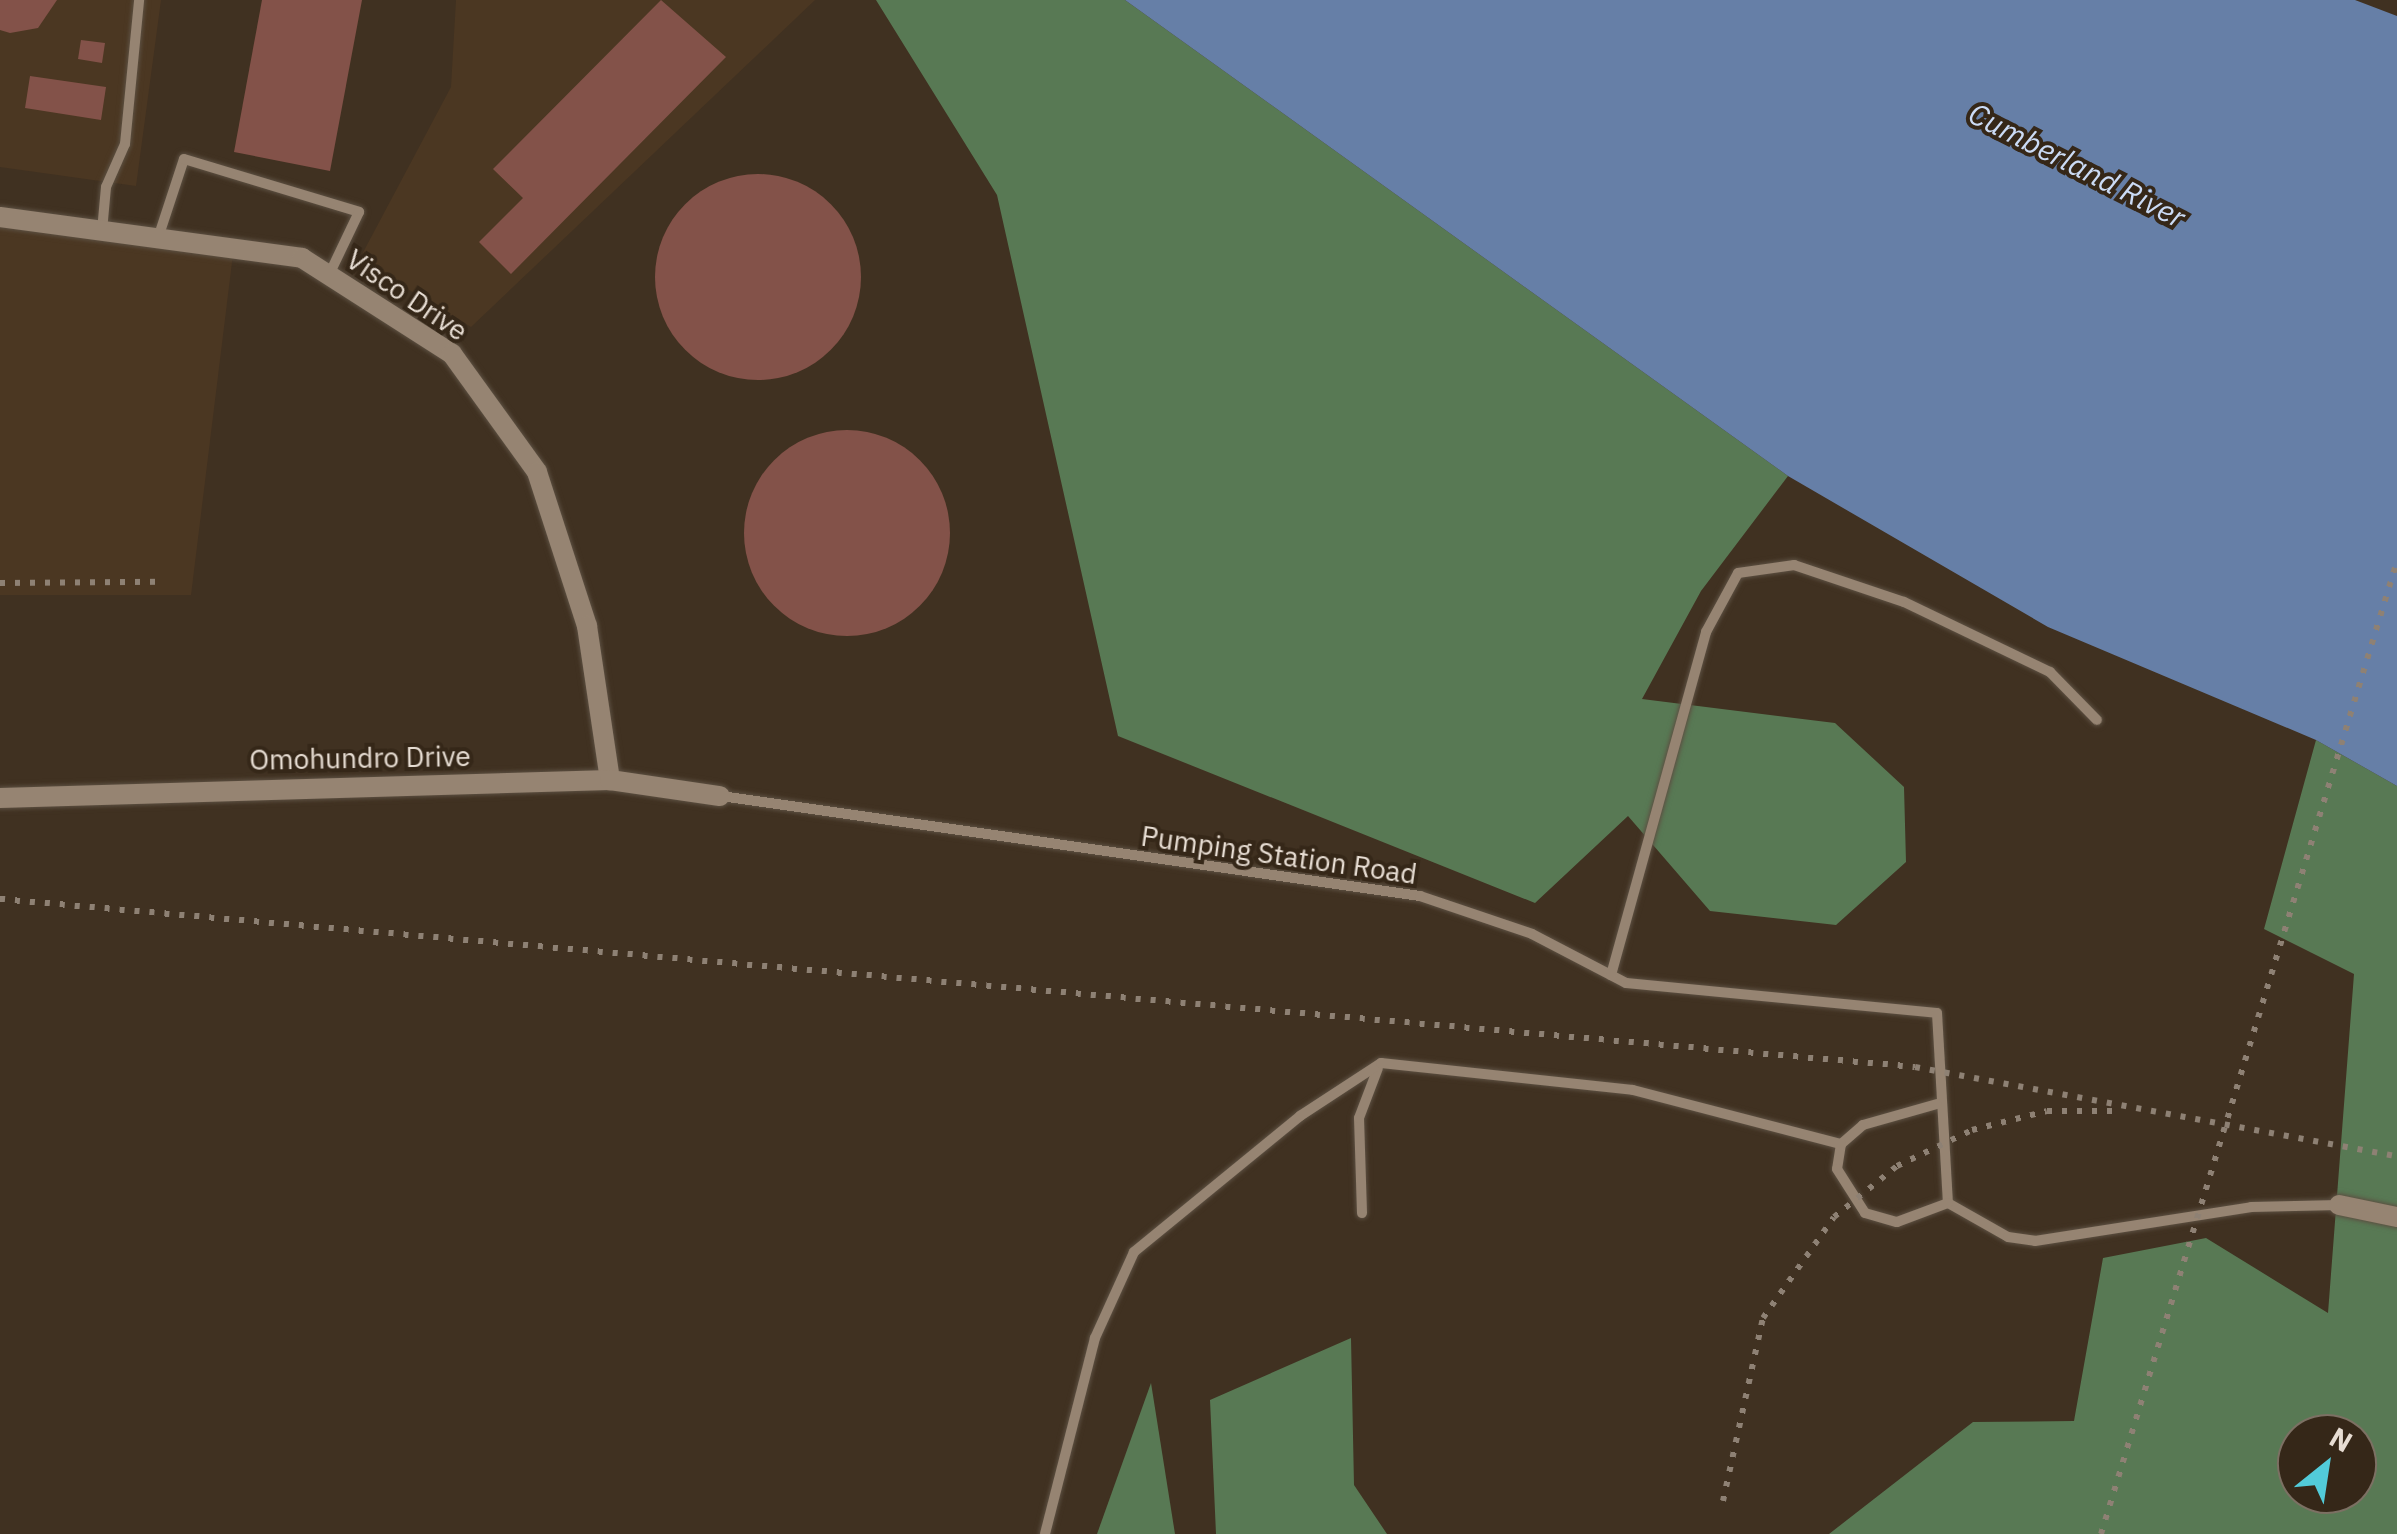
<!DOCTYPE html>
<style>
body{margin:0}
#map{position:relative;width:2397px;height:1534px;overflow:hidden;background:#403121;font-family:"IBM Plex Sans",sans-serif}
div>[style]{position:absolute}
.built>*{inset:0;background:#4b3722}
.forest>*{inset:0;background:#587954}
.water>*{inset:0;background:#667fa7}
.building>*{inset:0;background:#835249}
.round{border-radius:50%}
.roads{filter:drop-shadow(0 0 2px #5c5042) drop-shadow(0 0 2px #5c5042)}
.lane>*{height:10px;margin:-5px;padding:0 5px;transform-origin:5px;border-radius:5px;background:#968472}
.street>*{height:20px;margin:-10px;padding:0 10px;transform-origin:10px;border-radius:10px;background:#968472}
.rail>*{height:6px;margin-top:-3px;transform-origin:0;background:repeating-linear-gradient(90deg,#8e8174 0 5px,transparent 0 15px)}
span{translate:-50% -50%;white-space:nowrap;text-align:center;line-height:1.15;-webkit-text-stroke:8px #352718;paint-order:stroke}
.street-label{font-size:28px;color:#e7ddd3}
.water-label{font-size:30px;color:#cbdbf5;font-style:italic}
.north{position:absolute;left:2277px;top:1414px;width:100px;height:100px;box-sizing:border-box;background:#352718;border:2px solid #7c7063;border-radius:50%;rotate:30deg;font-size:28px;font-weight:700;line-height:40px;text-align:center;color:#e7ddd3}
.north::after{content:'';display:block;margin:auto;width:35px;height:45px;background:#52cbd9;clip-path:polygon(50% 0,100% 100%,50% 72%,0 100%)}
</style>
<div id="map">
<div class="built">
<i style="clip-path:polygon(0 0,161px 0,136px 186px,0 167px)"></i>
<i style="clip-path:polygon(456px 0,815px 0,471px 327px,359px 260px,451px 87px)"></i>
<i style="clip-path:polygon(0 225px,233px 254px,191px 595px,0 595px)"></i>
</div>
<div class="forest">
<i style="clip-path:polygon(876px 0,1125px 0,1788px 476px,1701px 591px,1642px 699px,1835px 723px,1904px 787px,1906px 862px,1836px 925px,1710px 911px,1628px 816px,1535px 903px,1118px 736px,997px 195px)"></i>
<i style="clip-path:polygon(evenodd,2316px 740px,2397px 786px,2397px 1534px,1829px 1534px,1973px 1422px,2074px 1421px,2103px 1258px,2206px 1238px,2328px 1313px,2354px 974px,2264px 929px,2316px 740px,2297px 1434px,2357px 1434px,2357px 1494px,2297px 1494px,2297px 1434px)"></i>
<i style="clip-path:polygon(1351px 1338px,1354px 1485px,1387px 1534px,1216px 1534px,1210px 1400px)"></i>
<i style="clip-path:polygon(1151px 1383px,1175px 1534px,1097px 1534px)"></i>
</div>
<div class="water">
<i style="clip-path:polygon(1125px 0,2355px 0,2397px 16px,2397px 786px,2316px 740px,2048px 627px,1788px 476px)"></i>
</div>
<div class="building">
<i style="clip-path:polygon(0 0,57px 0,38px 28px,10px 33px,0 30px)"></i>
<i style="clip-path:polygon(262px 0,362px 0,330px 171px,234px 152px)"></i>
<i style="clip-path:polygon(661px 0,726px 57px,511px 274px,479px 242px,523px 198px,493px 169px)"></i>
<i style="clip-path:polygon(81px 40px,105px 43px,102px 63px,78px 59px)"></i>
<i style="clip-path:polygon(30px 76px,106px 87px,101px 120px,25px 108px)"></i>
<i class="round" style="left:655px;top:174px;width:206px;height:206px"></i>
<i class="round" style="left:744px;top:430px;width:206px;height:206px"></i>
</div>
<div class="roads">
<div class="lane">
<i style="left:102px;top:231px;width:44px;rotate:-84.8deg"></i>
<i style="left:106px;top:187px;width:47px;rotate:-66.2deg"></i>
<i style="left:125px;top:144px;width:145px;rotate:-84.4deg"></i>
<i style="left:158px;top:238px;width:83px;rotate:-71.8deg"></i>
<i style="left:184px;top:159px;width:183px;rotate:16.8deg"></i>
<i style="left:359px;top:212px;width:70px;rotate:115.5deg"></i>
<i style="left:721px;top:796px;width:706px;rotate:8.14deg"></i>
<i style="left:1420px;top:896px;width:118px;rotate:18.7deg"></i>
<i style="left:1532px;top:934px;width:106px;rotate:27.5deg"></i>
<i style="left:1626px;top:983px;width:312px;rotate:5.5deg"></i>
<i style="left:1937px;top:1013px;width:190px;rotate:86.7deg"></i>
<i style="left:1948px;top:1203px;width:69px;rotate:29.5deg"></i>
<i style="left:2008px;top:1237px;width:27px;rotate:8deg"></i>
<i style="left:2035px;top:1241px;width:219px;rotate:-8.9deg"></i>
<i style="left:2251px;top:1207px;width:88px;rotate:-1.3deg"></i>
<i style="left:1611px;top:975px;width:356px;rotate:-74.5deg"></i>
<i style="left:1706px;top:632px;width:67px;rotate:-61.5deg"></i>
<i style="left:1738px;top:573px;width:57px;rotate:-8.1deg"></i>
<i style="left:1794px;top:565px;width:116px;rotate:18.6deg"></i>
<i style="left:1904px;top:602px;width:162px;rotate:25.6deg"></i>
<i style="left:2050px;top:672px;width:67px;rotate:45.6deg"></i>
<i style="left:1937px;top:1104px;width:77px;rotate:164.2deg"></i>
<i style="left:1863px;top:1125px;width:29px;rotate:139deg"></i>
<i style="left:1841px;top:1144px;width:25px;rotate:99deg"></i>
<i style="left:1837px;top:1169px;width:52px;rotate:57.5deg"></i>
<i style="left:1865px;top:1213px;width:33px;rotate:16deg"></i>
<i style="left:1897px;top:1222px;width:54px;rotate:-20.4deg"></i>
<i style="left:1362px;top:1213px;width:95px;rotate:-91.8deg"></i>
<i style="left:1359px;top:1118px;width:53px;rotate:-69.2deg"></i>
<i style="left:1045px;top:1534px;width:202px;rotate:-75.7deg"></i>
<i style="left:1095px;top:1338px;width:94px;rotate:-65.6deg"></i>
<i style="left:1134px;top:1252px;width:215px;rotate:-39.3deg"></i>
<i style="left:1300px;top:1116px;width:97px;rotate:-33.2deg"></i>
<i style="left:1381px;top:1063px;width:253px;rotate:6.1deg"></i>
<i style="left:1633px;top:1090px;width:215px;rotate:14.6deg"></i>
</div>
<div class="street">
<i style="left:0;top:217px;width:305px;rotate:7.7deg"></i>
<i style="left:302px;top:258px;width:178px;rotate:32.6deg"></i>
<i style="left:452px;top:354px;width:145px;rotate:54.2deg"></i>
<i style="left:537px;top:472px;width:162px;rotate:72deg"></i>
<i style="left:587px;top:626px;width:156px;rotate:81.5deg"></i>
<i style="left:0;top:798px;width:610px;rotate:-1.69deg"></i>
<i style="left:610px;top:780px;width:111px;rotate:8.3deg"></i>
<i style="left:2339px;top:1205px;width:59px;rotate:11.7deg"></i>
</div>
</div>
<div class="rail">
<i style="left:0;top:583px;width:162px;rotate:-0.4deg"></i>
<i style="left:0;top:899px;width:1922px;rotate:5.01deg"></i>
<i style="left:1915px;top:1067px;width:490px;rotate:10.5deg"></i>
<i style="left:1723px;top:1501px;width:187px;rotate:-77.7deg"></i>
<i style="left:1763px;top:1318px;width:123px;rotate:-54.9deg"></i>
<i style="left:1834px;top:1217px;width:81px;rotate:-39deg"></i>
<i style="left:1897px;top:1166px;width:83px;rotate:-25.6deg"></i>
<i style="left:1972px;top:1130px;width:77px;rotate:-14.2deg"></i>
<i style="left:2047px;top:1111px;width:71px"></i>
<i style="left:2101px;top:1534px;width:1017px;rotate:-73.08deg"></i>
</div>
<div class="street-label">
<span style="left:407px;top:295px;rotate:34deg">Visco Drive</span>
<span style="left:360px;top:758px;rotate:-1deg">Omohundro Drive</span>
<span style="left:1279px;top:855px;rotate:8deg">Pumping Station Road</span>
</div>
<div class="water-label">
<span style="left:2077px;top:165px;rotate:27deg">Cumberland River</span>
</div>
<div class="north">N</div>
</div>
